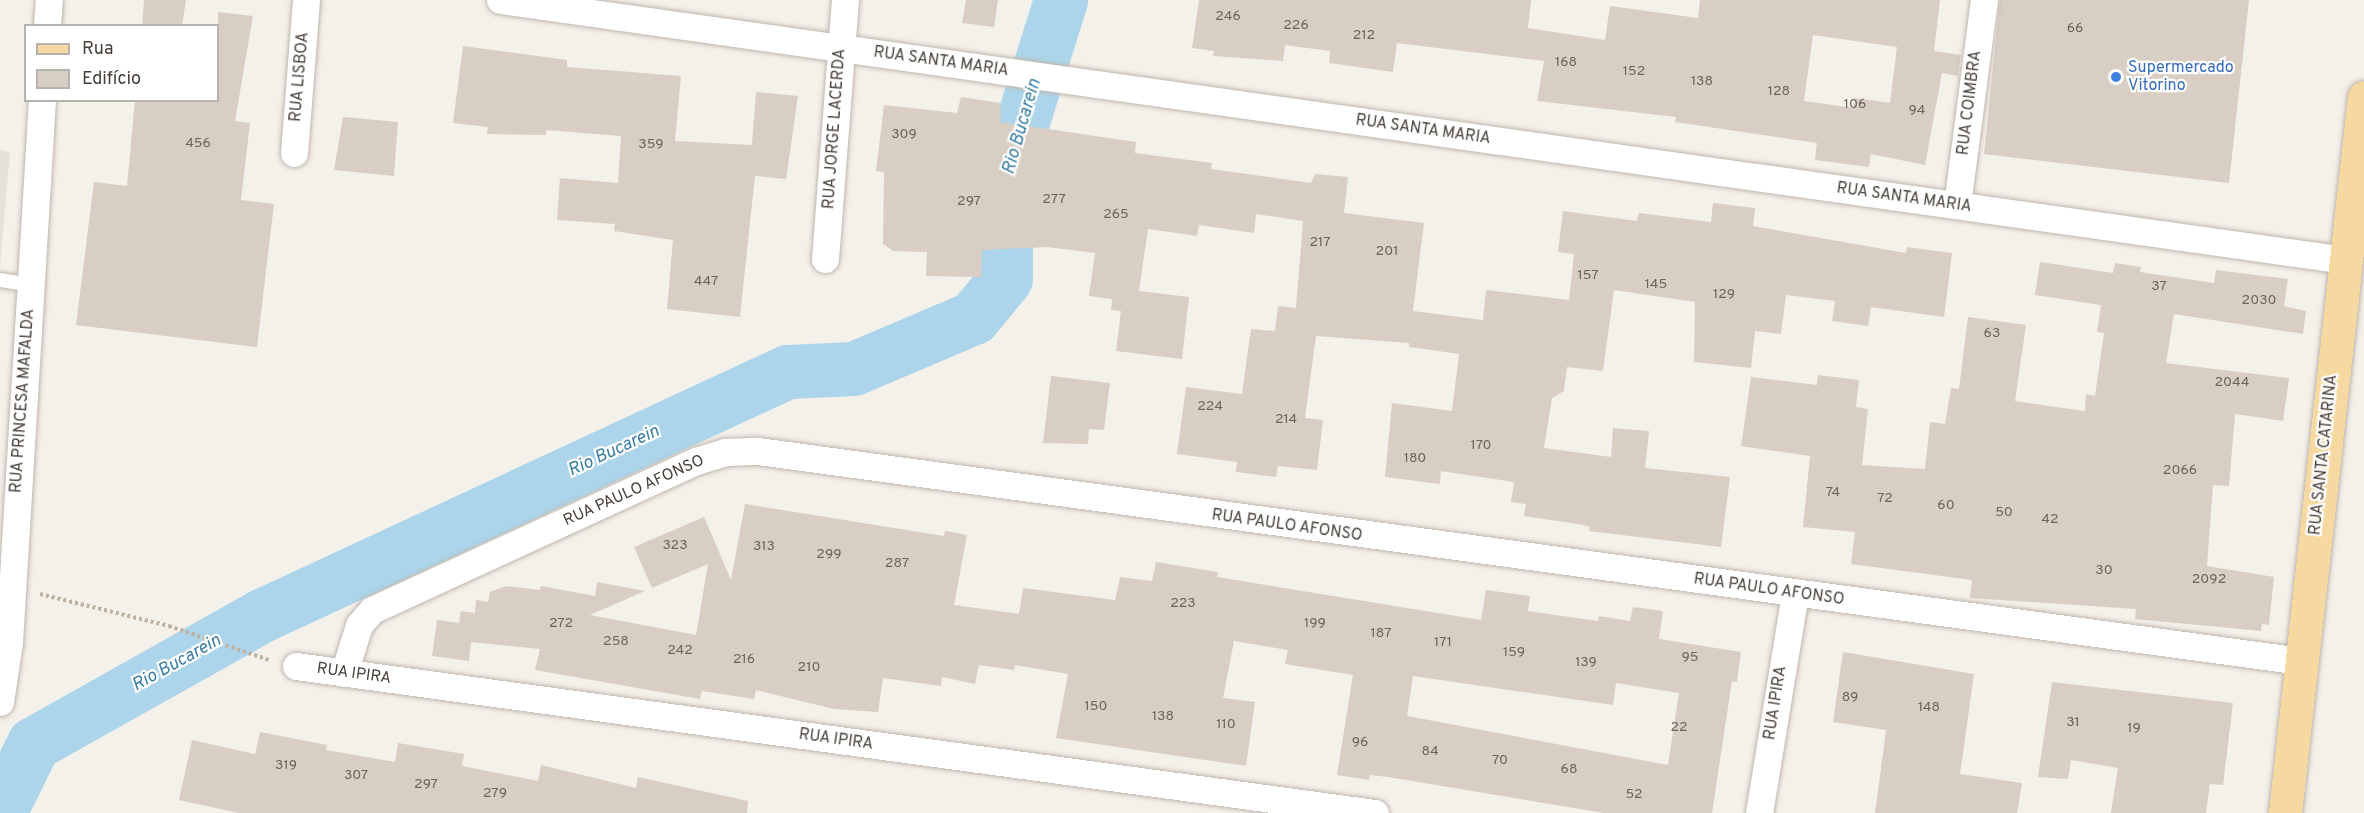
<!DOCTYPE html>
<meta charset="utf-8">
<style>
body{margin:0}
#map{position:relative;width:2364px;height:813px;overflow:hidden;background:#f4f0ea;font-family:Overpass,sans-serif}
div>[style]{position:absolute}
.residential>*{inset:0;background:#e7e2d9}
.river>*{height:54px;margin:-27px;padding:0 27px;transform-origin:27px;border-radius:27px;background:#acd5eb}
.building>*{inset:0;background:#d8cec4}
.path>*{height:4px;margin-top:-2px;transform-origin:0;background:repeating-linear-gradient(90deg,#bfb2a0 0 3px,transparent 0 6px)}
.roads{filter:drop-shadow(0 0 2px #bfb7ae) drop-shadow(0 0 2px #bfb7ae)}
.lane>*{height:14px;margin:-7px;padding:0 7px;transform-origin:7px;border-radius:7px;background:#fff}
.street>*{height:27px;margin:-13.5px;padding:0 13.5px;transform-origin:13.5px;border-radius:13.5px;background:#fff}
.primary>*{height:33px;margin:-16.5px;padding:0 16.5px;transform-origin:16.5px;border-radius:16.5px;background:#f6d8a1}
.dots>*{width:16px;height:16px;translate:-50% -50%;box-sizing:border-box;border:3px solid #fff;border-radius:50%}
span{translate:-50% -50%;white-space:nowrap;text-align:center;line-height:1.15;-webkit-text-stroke:4.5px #fff;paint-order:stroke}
.number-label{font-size:14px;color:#6b645c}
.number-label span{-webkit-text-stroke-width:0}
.street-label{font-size:16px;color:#474139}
.shop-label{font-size:16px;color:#366cbe}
.left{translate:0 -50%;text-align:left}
.water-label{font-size:18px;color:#387da3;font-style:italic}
.legend{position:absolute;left:24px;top:24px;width:195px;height:78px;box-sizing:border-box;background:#fff;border:2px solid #b5b3b0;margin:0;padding:8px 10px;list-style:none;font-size:18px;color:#474139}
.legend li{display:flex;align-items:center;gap:12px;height:30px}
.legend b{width:30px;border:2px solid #b5b3b0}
</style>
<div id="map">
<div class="residential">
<i style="clip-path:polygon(0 150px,10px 152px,0 267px)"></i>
</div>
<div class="river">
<i style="left:0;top:813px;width:77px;rotate:-63.8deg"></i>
<i style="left:34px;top:744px;width:261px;rotate:-29.3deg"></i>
<i style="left:262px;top:616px;width:580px;rotate:-24.89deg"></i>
<i style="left:788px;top:372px;width:66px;rotate:-2.6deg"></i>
<i style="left:854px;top:369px;width:130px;rotate:-23deg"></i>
<i style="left:974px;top:318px;width:50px;rotate:-50.6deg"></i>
<i style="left:1006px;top:279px;width:103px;rotate:-90deg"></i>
<i style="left:1006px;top:176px;width:184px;rotate:-72.6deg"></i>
</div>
<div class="building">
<i style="clip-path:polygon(144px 0,186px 0,182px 26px,142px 26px)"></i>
<i style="clip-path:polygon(966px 0,998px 0,994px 27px,962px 23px)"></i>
<i style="clip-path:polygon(evenodd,1199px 0,1531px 0,1528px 28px,1605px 40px,1610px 6px,1698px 18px,1700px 0,1940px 0,1934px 51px,1961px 55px,1958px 76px,1942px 73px,1925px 165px,1871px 154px,1869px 167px,1815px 160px,1817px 143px,1675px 122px,1676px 117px,1537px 101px,1544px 61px,1397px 43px,1393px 72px,1329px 63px,1330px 51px,1285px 45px,1283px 61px,1213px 56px,1214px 51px,1192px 48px,1199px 0,1813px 35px,1897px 47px,1890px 103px,1855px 98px,1854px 108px,1804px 101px,1813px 35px)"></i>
<i style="clip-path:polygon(2000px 0,2249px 0,2229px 183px,1984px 154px)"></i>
<i style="clip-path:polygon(218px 12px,253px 16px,235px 121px,250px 123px,241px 200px,274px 204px,257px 347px,76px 325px,94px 182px,127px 186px,135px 100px,218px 100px)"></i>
<i style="clip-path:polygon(463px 46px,567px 60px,567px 67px,681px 76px,675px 141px,752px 145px,756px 92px,798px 96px,786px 179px,755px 176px,740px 317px,667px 309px,673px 240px,614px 231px,615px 224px,557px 220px,560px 178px,618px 183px,621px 136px,546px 130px,546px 135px,487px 134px,488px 127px,453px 123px)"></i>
<i style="clip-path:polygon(961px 97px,1001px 103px,1000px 122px,1136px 142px,1135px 153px,1212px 163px,1211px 169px,1311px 183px,1315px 174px,1348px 177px,1344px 213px,1424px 223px,1413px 311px,1483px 320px,1486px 290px,1569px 300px,1574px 254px,1558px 252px,1563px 211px,1637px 221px,1639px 213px,1711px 222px,1713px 203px,1755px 208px,1753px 226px,1906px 253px,1907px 247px,1952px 253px,1944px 317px,1871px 307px,1868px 326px,1832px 321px,1835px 301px,1786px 295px,1781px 334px,1755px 331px,1751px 368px,1694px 362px,1695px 302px,1614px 290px,1603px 371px,1567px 367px,1564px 391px,1552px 398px,1544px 448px,1611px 457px,1613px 428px,1649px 431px,1645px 468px,1730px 477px,1721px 547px,1589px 531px,1590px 527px,1578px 524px,1524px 516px,1526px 504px,1511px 502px,1514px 482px,1441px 471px,1440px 484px,1385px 477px,1392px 403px,1452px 411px,1459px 354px,1409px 347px,1409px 343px,1316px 336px,1305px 418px,1323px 420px,1317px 470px,1278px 466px,1276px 477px,1236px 472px,1237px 462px,1177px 454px,1186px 387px,1242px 394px,1251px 329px,1275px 331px,1278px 306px,1296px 308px,1303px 221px,1256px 214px,1254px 233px,1199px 225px,1197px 236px,1148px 229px,1139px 291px,1189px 297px,1182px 359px,1116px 351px,1121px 311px,1111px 310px,1112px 299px,1089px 296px,1095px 253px,1047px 247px,982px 250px,981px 277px,926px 276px,927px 252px,893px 251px,883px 244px,884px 172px,876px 171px,884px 105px,957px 113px)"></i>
<i style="clip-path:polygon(343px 117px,398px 122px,394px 176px,334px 170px)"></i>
<i style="clip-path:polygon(2040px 262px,2113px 273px,2115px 263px,2141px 267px,2140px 272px,2214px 283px,2216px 270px,2288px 279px,2284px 306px,2306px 311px,2303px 334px,2174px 314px,2166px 363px,2289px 378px,2283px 421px,2235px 414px,2229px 486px,2213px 485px,2207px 566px,2274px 577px,2269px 625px,2262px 624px,2261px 631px,2135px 619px,2136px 609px,1970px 598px,1972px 580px,1851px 564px,1855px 532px,1803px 527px,1810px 456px,1741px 446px,1751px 377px,1817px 385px,1818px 375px,1859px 380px,1856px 407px,1868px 409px,1862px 465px,1925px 469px,1930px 422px,1945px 424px,1951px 388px,1959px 389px,1968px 317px,2026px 325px,2015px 401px,2085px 411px,2086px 394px,2095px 396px,2104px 333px,2097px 332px,2101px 305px,2035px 295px)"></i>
<i style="clip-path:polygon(1051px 376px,1110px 383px,1104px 430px,1089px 429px,1088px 444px,1043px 443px)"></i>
<i style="clip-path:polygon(evenodd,745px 504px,944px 536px,945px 531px,967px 535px,954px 605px,1019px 614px,1023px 588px,1115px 600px,1120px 577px,1152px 581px,1156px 562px,1218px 572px,1217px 577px,1481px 620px,1486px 590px,1530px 596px,1528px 611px,1598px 621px,1599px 616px,1630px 621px,1633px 607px,1663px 611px,1659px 639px,1741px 652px,1737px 682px,1732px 681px,1712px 813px,1604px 813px,1388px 777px,1370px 775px,1369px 780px,1337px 775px,1353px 675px,1285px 664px,1288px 650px,1234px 641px,1223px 698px,1255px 702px,1246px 766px,1056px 738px,1068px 674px,1015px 665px,1014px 670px,979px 665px,975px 684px,942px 677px,941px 686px,883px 678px,878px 712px,834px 709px,756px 690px,754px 699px,702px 691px,700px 699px,535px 670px,540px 649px,471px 642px,469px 661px,432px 656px,437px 620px,459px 623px,461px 611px,475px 613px,476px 600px,488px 602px,490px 592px,506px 586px,540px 590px,541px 586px,595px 596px,597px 582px,645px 591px,590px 615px,696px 635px,708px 564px,652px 588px,634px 547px,704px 517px,731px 580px,745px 504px,1413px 676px,1613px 705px,1616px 683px,1679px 693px,1668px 765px,1407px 716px,1413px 676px)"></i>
<i style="clip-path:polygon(1843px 652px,1974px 674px,1960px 774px,2022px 783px,2017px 813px,1875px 813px,1886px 730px,1833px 722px)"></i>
<i style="clip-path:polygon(2052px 682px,2233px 703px,2223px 785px,2210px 784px,2206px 813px,2111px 813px,2118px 768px,2071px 760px,2068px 779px,2038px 777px)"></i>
<i style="clip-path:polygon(260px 732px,327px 745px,326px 750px,395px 762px,398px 743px,464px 754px,462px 766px,538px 781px,541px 765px,636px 788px,638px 777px,748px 801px,747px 813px,239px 813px,179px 800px,192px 740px,255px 754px)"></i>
</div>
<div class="path">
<i style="left:40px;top:594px;width:133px;rotate:13.9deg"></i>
<i style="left:169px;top:626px;width:106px;rotate:18.8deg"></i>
</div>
<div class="roads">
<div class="lane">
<i style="left:0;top:280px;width:31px;rotate:9deg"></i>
</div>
<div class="street">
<i style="left:500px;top:0;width:1863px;rotate:8.02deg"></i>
<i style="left:47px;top:26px;width:26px;rotate:-86deg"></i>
<i style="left:294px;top:153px;width:153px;rotate:-85.5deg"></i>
<i style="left:1957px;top:205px;width:207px;rotate:-82.5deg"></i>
<i style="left:825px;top:259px;width:260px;rotate:-85.6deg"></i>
<i style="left:296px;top:666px;width:1089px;rotate:7.76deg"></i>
<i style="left:344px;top:673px;width:50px;rotate:-72.6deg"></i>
<i style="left:359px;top:625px;width:20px;rotate:-49deg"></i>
<i style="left:372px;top:610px;width:357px;rotate:-24.7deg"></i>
<i style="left:696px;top:461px;width:30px;rotate:-17deg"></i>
<i style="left:725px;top:452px;width:33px;rotate:-2deg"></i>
<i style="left:758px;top:451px;width:1558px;rotate:7.75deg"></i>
<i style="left:0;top:702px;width:61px;rotate:-81.5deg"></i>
<i style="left:9px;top:642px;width:543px;rotate:-86.52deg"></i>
<i style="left:1759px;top:813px;width:223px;rotate:-80.7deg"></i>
</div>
<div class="primary">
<i style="left:2285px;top:813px;width:720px;rotate:-83.7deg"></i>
</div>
</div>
<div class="dots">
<i style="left:2116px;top:77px;background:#3f7fe0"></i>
</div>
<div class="number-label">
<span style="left:1228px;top:17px">246</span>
<span style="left:1296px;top:26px">226</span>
<span style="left:2075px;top:29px">66</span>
<span style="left:1364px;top:36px">212</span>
<span style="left:1566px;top:63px">168</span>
<span style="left:1634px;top:72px">152</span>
<span style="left:1702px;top:82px">138</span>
<span style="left:1779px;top:92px">128</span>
<span style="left:1855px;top:105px">106</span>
<span style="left:1917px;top:111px">94</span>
<span style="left:904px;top:135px">309</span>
<span style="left:198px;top:144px">456</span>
<span style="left:651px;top:145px">359</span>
<span style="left:1054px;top:200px">277</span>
<span style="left:969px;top:202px">297</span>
<span style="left:1116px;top:215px">265</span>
<span style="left:1320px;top:243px">217</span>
<span style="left:1387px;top:252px">201</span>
<span style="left:1588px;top:276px">157</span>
<span style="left:706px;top:282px">447</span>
<span style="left:1656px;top:285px">145</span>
<span style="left:2159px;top:287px">37</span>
<span style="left:1724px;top:295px">129</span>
<span style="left:2259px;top:301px">2030</span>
<span style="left:1992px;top:334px">63</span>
<span style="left:2232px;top:383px">2044</span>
<span style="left:1210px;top:407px">224</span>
<span style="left:1286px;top:420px">214</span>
<span style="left:1481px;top:446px">170</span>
<span style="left:1415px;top:459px">180</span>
<span style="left:2180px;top:471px">2066</span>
<span style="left:1833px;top:493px">74</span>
<span style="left:1885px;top:499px">72</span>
<span style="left:1946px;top:506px">60</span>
<span style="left:2004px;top:513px">50</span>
<span style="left:2050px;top:520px">42</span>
<span style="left:675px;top:546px">323</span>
<span style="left:764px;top:547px">313</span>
<span style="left:829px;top:555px">299</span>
<span style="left:897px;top:564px">287</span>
<span style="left:2104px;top:571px">30</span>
<span style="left:2209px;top:580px">2092</span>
<span style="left:1183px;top:604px">223</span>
<span style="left:561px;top:624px">272</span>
<span style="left:1315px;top:624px">199</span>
<span style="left:1381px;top:634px">187</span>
<span style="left:616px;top:642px">258</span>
<span style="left:1443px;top:643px">171</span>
<span style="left:680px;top:651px">242</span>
<span style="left:1514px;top:653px">159</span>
<span style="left:1690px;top:658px">95</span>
<span style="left:744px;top:660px">216</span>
<span style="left:1586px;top:663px">139</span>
<span style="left:809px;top:668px">210</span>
<span style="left:1850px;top:698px">89</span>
<span style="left:1096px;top:707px">150</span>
<span style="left:1929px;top:708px">148</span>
<span style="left:1163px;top:717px">138</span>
<span style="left:2073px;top:723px">31</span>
<span style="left:1226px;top:725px">110</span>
<span style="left:1679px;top:728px">22</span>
<span style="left:2134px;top:729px">19</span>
<span style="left:1360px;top:743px">96</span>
<span style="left:1430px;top:752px">84</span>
<span style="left:1500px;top:761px">70</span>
<span style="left:286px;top:766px">319</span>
<span style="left:1569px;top:770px">68</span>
<span style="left:356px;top:776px">307</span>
<span style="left:426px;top:785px">297</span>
<span style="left:495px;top:794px">279</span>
<span style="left:1634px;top:795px">52</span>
</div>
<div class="street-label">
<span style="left:941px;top:62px;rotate:8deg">RUA SANTA MARIA</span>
<span style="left:300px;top:77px;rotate:-85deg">RUA LISBOA</span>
<span style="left:1970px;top:103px;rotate:-83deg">RUA COIMBRA</span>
<span style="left:835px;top:129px;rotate:-86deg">RUA JORGE LACERDA</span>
<span style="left:1423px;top:130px;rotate:8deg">RUA SANTA MARIA</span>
<span style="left:1904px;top:198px;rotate:8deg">RUA SANTA MARIA</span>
<span style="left:23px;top:401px;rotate:-86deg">RUA PRINCESA MAFALDA</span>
<span style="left:2324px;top:455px;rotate:-84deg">RUA SANTA CATARINA</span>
<span style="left:634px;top:491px;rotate:-24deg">RUA PAULO AFONSO</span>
<span style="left:1287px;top:526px;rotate:8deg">RUA PAULO AFONSO</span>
<span style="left:1769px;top:590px;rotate:8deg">RUA PAULO AFONSO</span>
<span style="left:354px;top:674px;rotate:8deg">RUA IPIRA</span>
<span style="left:1776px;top:703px;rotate:-81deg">RUA IPIRA</span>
<span style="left:836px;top:740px;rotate:8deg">RUA IPIRA</span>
</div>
<div class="shop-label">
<span class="left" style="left:2128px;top:77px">Supermercado<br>Vitorino</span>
</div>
<div class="water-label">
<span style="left:1023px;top:127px;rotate:-74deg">Rio Bucarein</span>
<span style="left:614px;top:452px;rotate:-25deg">Rio Bucarein</span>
<span style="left:177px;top:664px;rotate:-29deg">Rio Bucarein</span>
</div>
<ul class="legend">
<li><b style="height:8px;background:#f6d8a1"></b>Rua</li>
<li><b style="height:16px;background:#d8cec4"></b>Edifício</li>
</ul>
</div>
